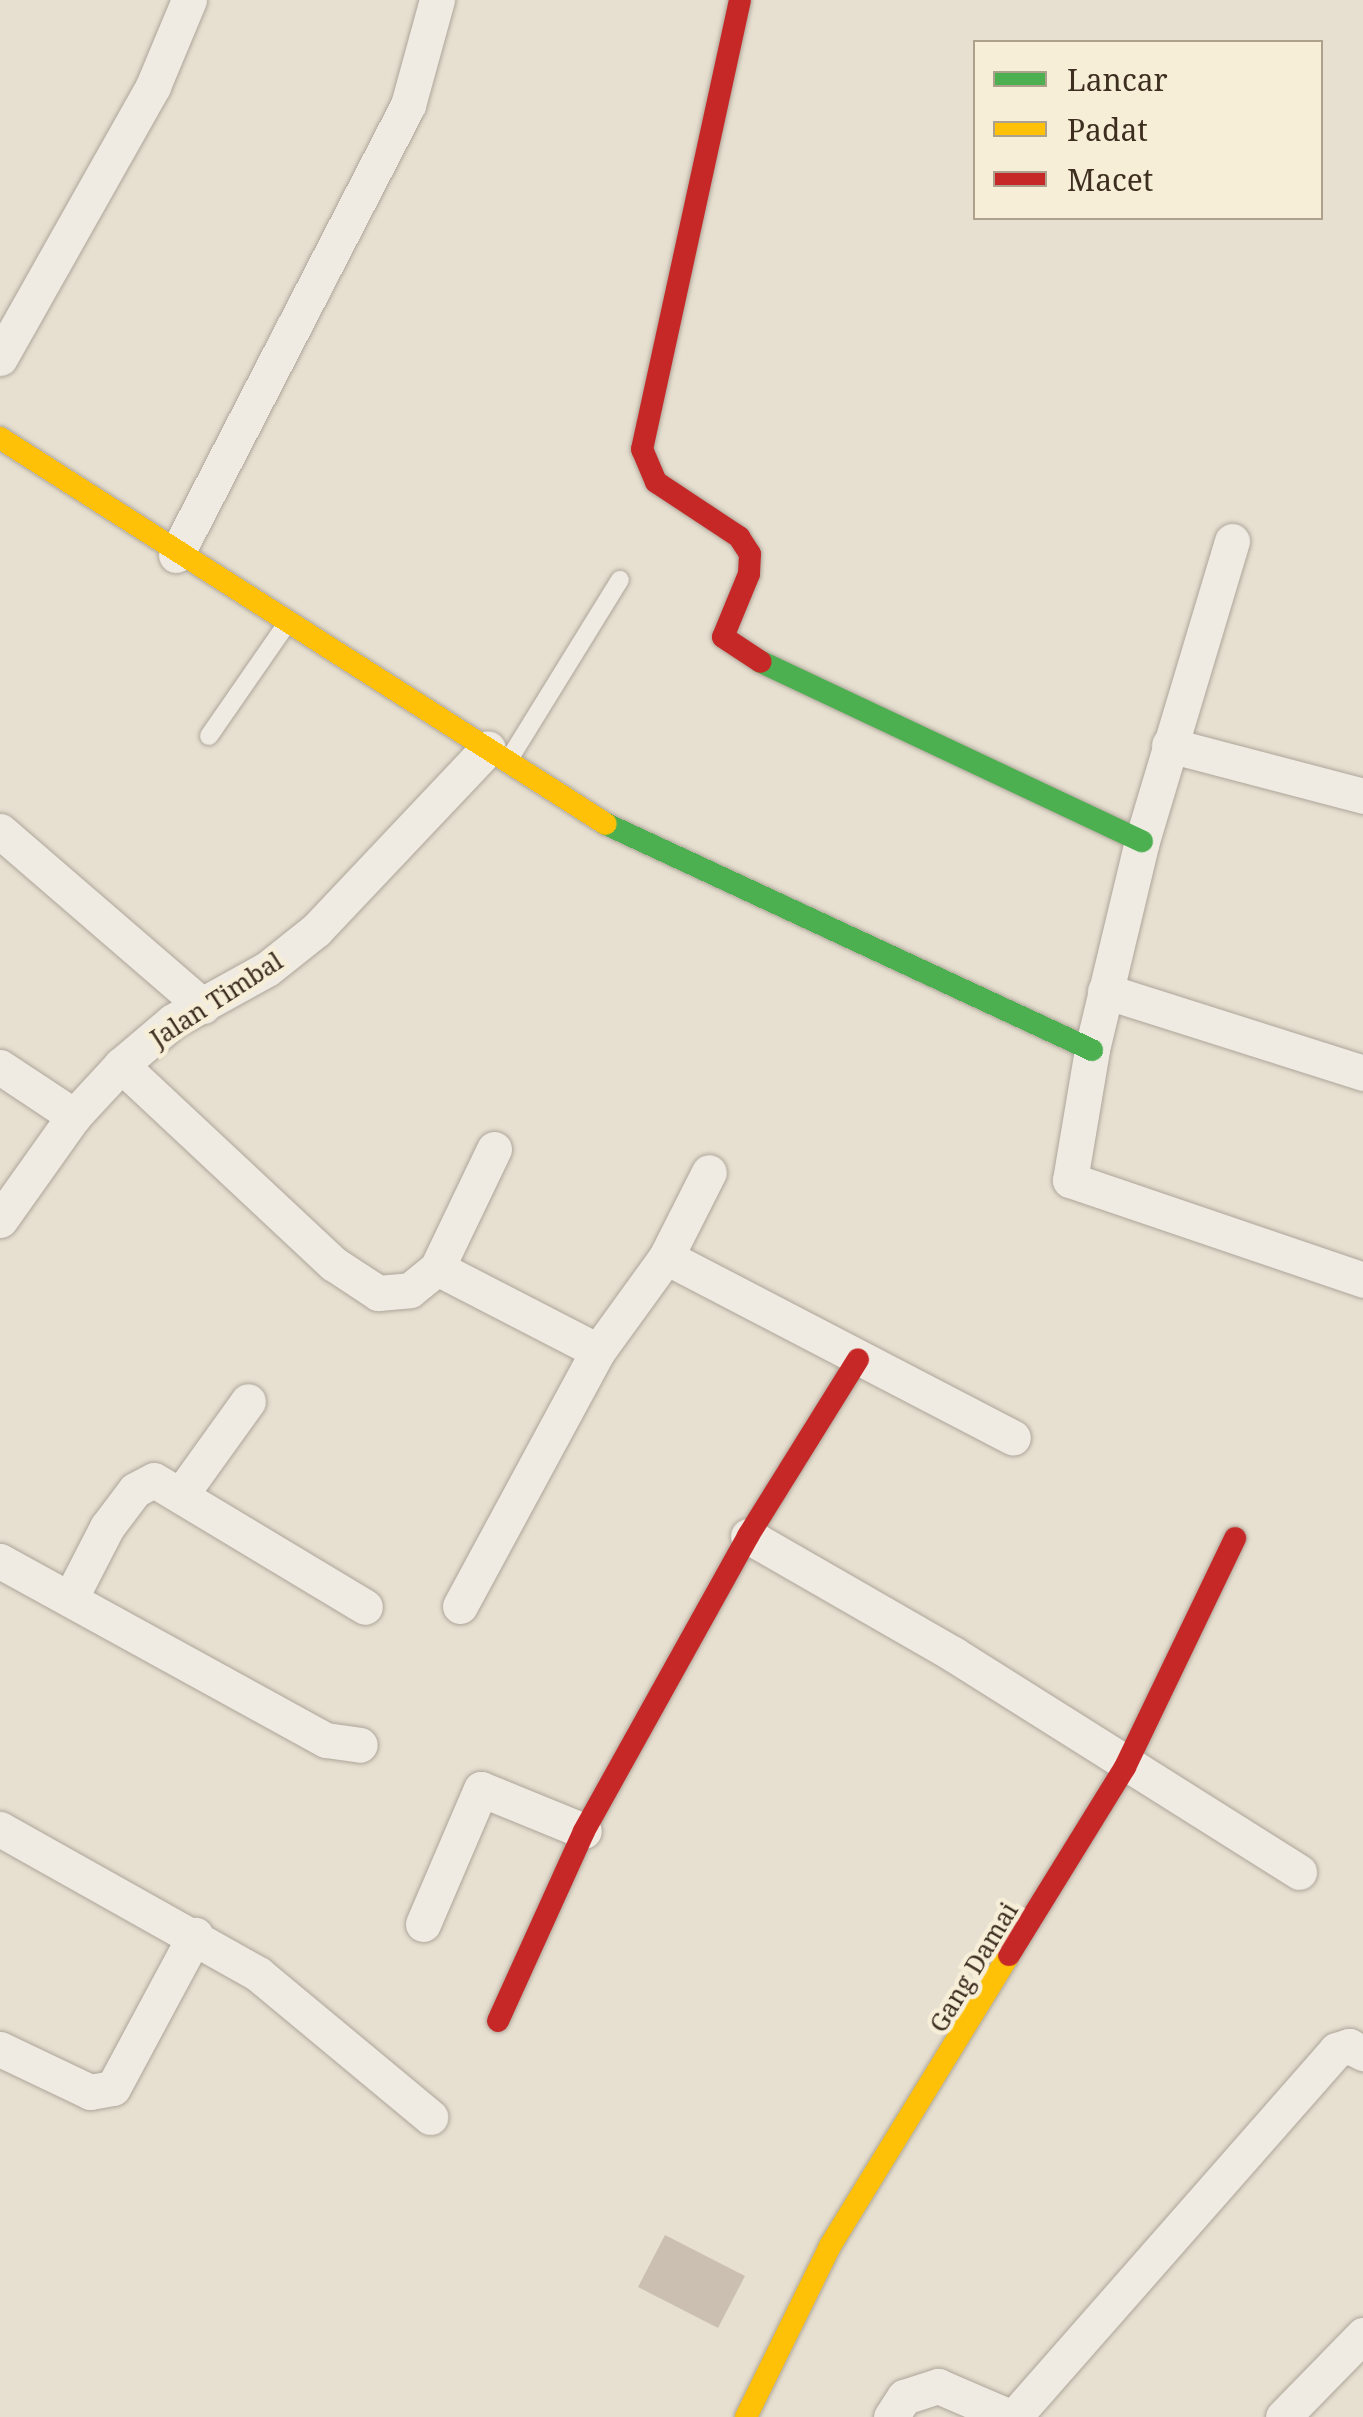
<!DOCTYPE html>
<style>
body{margin:0}
#map{position:relative;width:1363px;height:2417px;overflow:hidden;background:#e7e0d1;font-family:"Noto Serif",serif}
div>[style]{position:absolute}
.building>*{inset:0;background:#cbbfb2}
.roads{filter:drop-shadow(0 0 2px #ada599) drop-shadow(0 0 2px #ada599)}
.lane>*{height:18px;margin:-9px;padding:0 9px;transform-origin:9px;border-radius:9px;background:#efebe3}
.street>*{height:35px;margin:-17.5px;padding:0 17.5px;transform-origin:17.5px;border-radius:17.5px;background:#efebe3}
.fast>*{height:22px;margin:-11px;padding:0 11px;transform-origin:11px;border-radius:11px;background:#4caf50}
.slow>*{height:22px;margin:-11px;padding:0 11px;transform-origin:11px;border-radius:11px;background:#ffc107}
.jam>*{height:22px;margin:-11px;padding:0 11px;transform-origin:11px;border-radius:11px;background:#c62828}
span{translate:-50% -50%;white-space:nowrap;text-align:center;line-height:1.15;-webkit-text-stroke:9px #f7eed8;paint-order:stroke}
.street-label{font-size:25px;color:#3d2e20}
.legend{position:absolute;left:973px;top:40px;width:350px;height:180px;box-sizing:border-box;background:#f7eed8;border:2px solid #ada18e;margin:0;padding:12px 18px;list-style:none;font-size:30px;color:#3d2e20}
.legend li{display:flex;align-items:center;gap:20px;height:50px}
.legend b{width:50px;border:2px solid #ada18e}
</style>
<div id="map">
<div class="building">
<i style="clip-path:polygon(665px 2235px,745px 2276px,718px 2328px,638px 2287px)"></i>
</div>
<div class="roads">
<div class="lane">
<i style="left:209px;top:736px;width:135px;rotate:-55.3deg"></i>
<i style="left:508px;top:761px;width:213px;rotate:-58.3deg"></i>
</div>
<div class="street">
<i style="left:0;top:358px;width:312px;rotate:-60.6deg"></i>
<i style="left:153px;top:86px;width:93px;rotate:-67.3deg"></i>
<i style="left:1232px;top:541px;width:313px;rotate:106.7deg"></i>
<i style="left:1142px;top:841px;width:215px;rotate:103.5deg"></i>
<i style="left:1092px;top:1050px;width:132px;rotate:99.6deg"></i>
<i style="left:1070px;top:1180px;width:310px;rotate:18.8deg"></i>
<i style="left:176px;top:555px;width:506px;rotate:-62.73deg"></i>
<i style="left:408px;top:105px;width:109px;rotate:-74.6deg"></i>
<i style="left:1169px;top:745px;width:201px;rotate:14.7deg"></i>
<i style="left:0;top:831px;width:268px;rotate:40.8deg"></i>
<i style="left:1105px;top:991px;width:271px;rotate:17.6deg"></i>
<i style="left:121px;top:1065px;width:291px;rotate:43.1deg"></i>
<i style="left:334px;top:1264px;width:53px;rotate:33.4deg"></i>
<i style="left:378px;top:1293px;width:32px;rotate:-5deg"></i>
<i style="left:410px;top:1290px;width:35px;rotate:-39deg"></i>
<i style="left:437px;top:1268px;width:132px;rotate:-64.4deg"></i>
<i style="left:0;top:1067px;width:89px;rotate:33.5deg"></i>
<i style="left:0;top:1220px;width:128px;rotate:-54.6deg"></i>
<i style="left:74px;top:1116px;width:69px;rotate:-47.3deg"></i>
<i style="left:121px;top:1065px;width:68px;rotate:-40.2deg"></i>
<i style="left:173px;top:1021px;width:107px;rotate:-29deg"></i>
<i style="left:267px;top:969px;width:63px;rotate:-38.5deg"></i>
<i style="left:316px;top:930px;width:250px;rotate:-46.6deg"></i>
<i style="left:666px;top:1257px;width:391px;rotate:27.5deg"></i>
<i style="left:437px;top:1268px;width:181px;rotate:27.3deg"></i>
<i style="left:182px;top:1493px;width:113px;rotate:-54.3deg"></i>
<i style="left:748px;top:1536px;width:237px;rotate:29.9deg"></i>
<i style="left:953px;top:1654px;width:409px;rotate:32.2deg"></i>
<i style="left:0;top:1561px;width:372px;rotate:28.8deg"></i>
<i style="left:326px;top:1740px;width:34px;rotate:8deg"></i>
<i style="left:70px;top:1599px;width:81px;rotate:-62.8deg"></i>
<i style="left:107px;top:1527px;width:46px;rotate:-52.9deg"></i>
<i style="left:135px;top:1490px;width:21px;rotate:-28deg"></i>
<i style="left:154px;top:1480px;width:246px;rotate:31deg"></i>
<i style="left:460px;top:1606px;width:290px;rotate:-61.6deg"></i>
<i style="left:598px;top:1351px;width:116px;rotate:-54.1deg"></i>
<i style="left:666px;top:1257px;width:95px;rotate:-63.2deg"></i>
<i style="left:0;top:1829px;width:296px;rotate:29.3deg"></i>
<i style="left:258px;top:1974px;width:224px;rotate:39.7deg"></i>
<i style="left:423px;top:1924px;width:147px;rotate:-66.8deg"></i>
<i style="left:481px;top:1789px;width:111px;rotate:22.2deg"></i>
<i style="left:0;top:2049px;width:100px;rotate:25.5deg"></i>
<i style="left:90px;top:2092px;width:23px;rotate:-10deg"></i>
<i style="left:113px;top:2088px;width:174px;rotate:-61.8deg"></i>
<i style="left:891px;top:2417px;width:24px;rotate:-57deg"></i>
<i style="left:904px;top:2397px;width:36px;rotate:-18deg"></i>
<i style="left:938px;top:2386px;width:78px;rotate:23.3deg"></i>
<i style="left:1014px;top:2417px;width:488px;rotate:-48.7deg"></i>
<i style="left:1336px;top:2050px;width:14px;rotate:-17deg"></i>
<i style="left:1349px;top:2046px;width:16px;rotate:27deg"></i>
<i style="left:1283px;top:2417px;width:115px;rotate:-45.7deg"></i>
</div>
<div class="fast">
<i style="left:761px;top:662px;width:421px;rotate:25.2deg"></i>
<i style="left:606px;top:824px;width:536px;rotate:24.94deg"></i>
</div>
<div class="slow">
<i style="left:0;top:438px;width:718px;rotate:32.5deg"></i>
<i style="left:746px;top:2417px;width:191px;rotate:-63.8deg"></i>
<i style="left:830px;top:2246px;width:342px;rotate:-58.4deg"></i>
</div>
<div class="jam">
<i style="left:740px;top:0;width:460px;rotate:102.3deg"></i>
<i style="left:642px;top:449px;width:36px;rotate:67deg"></i>
<i style="left:656px;top:482px;width:100px;rotate:33.5deg"></i>
<i style="left:739px;top:537px;width:20px;rotate:57deg"></i>
<i style="left:750px;top:554px;width:20px;rotate:93deg"></i>
<i style="left:749px;top:574px;width:68px;rotate:112.4deg"></i>
<i style="left:723px;top:637px;width:45px;rotate:33.3deg"></i>
<i style="left:1009px;top:1955px;width:221px;rotate:-58.3deg"></i>
<i style="left:1125px;top:1767px;width:254px;rotate:-64.3deg"></i>
<i style="left:498px;top:2021px;width:209px;rotate:-65.6deg"></i>
<i style="left:584px;top:1831px;width:338px;rotate:-60.9deg"></i>
<i style="left:748px;top:1536px;width:208px;rotate:-58.1deg"></i>
</div>
</div>
<div class="street-label">
<span style="left:216px;top:999px;rotate:-33deg">Jalan Timbal</span>
<span style="left:973px;top:1967px;rotate:-59deg">Gang Damai</span>
</div>
<ul class="legend">
<li><b style="height:12px;background:#4caf50"></b>Lancar</li>
<li><b style="height:12px;background:#ffc107"></b>Padat</li>
<li><b style="height:12px;background:#c62828"></b>Macet</li>
</ul>
</div>
